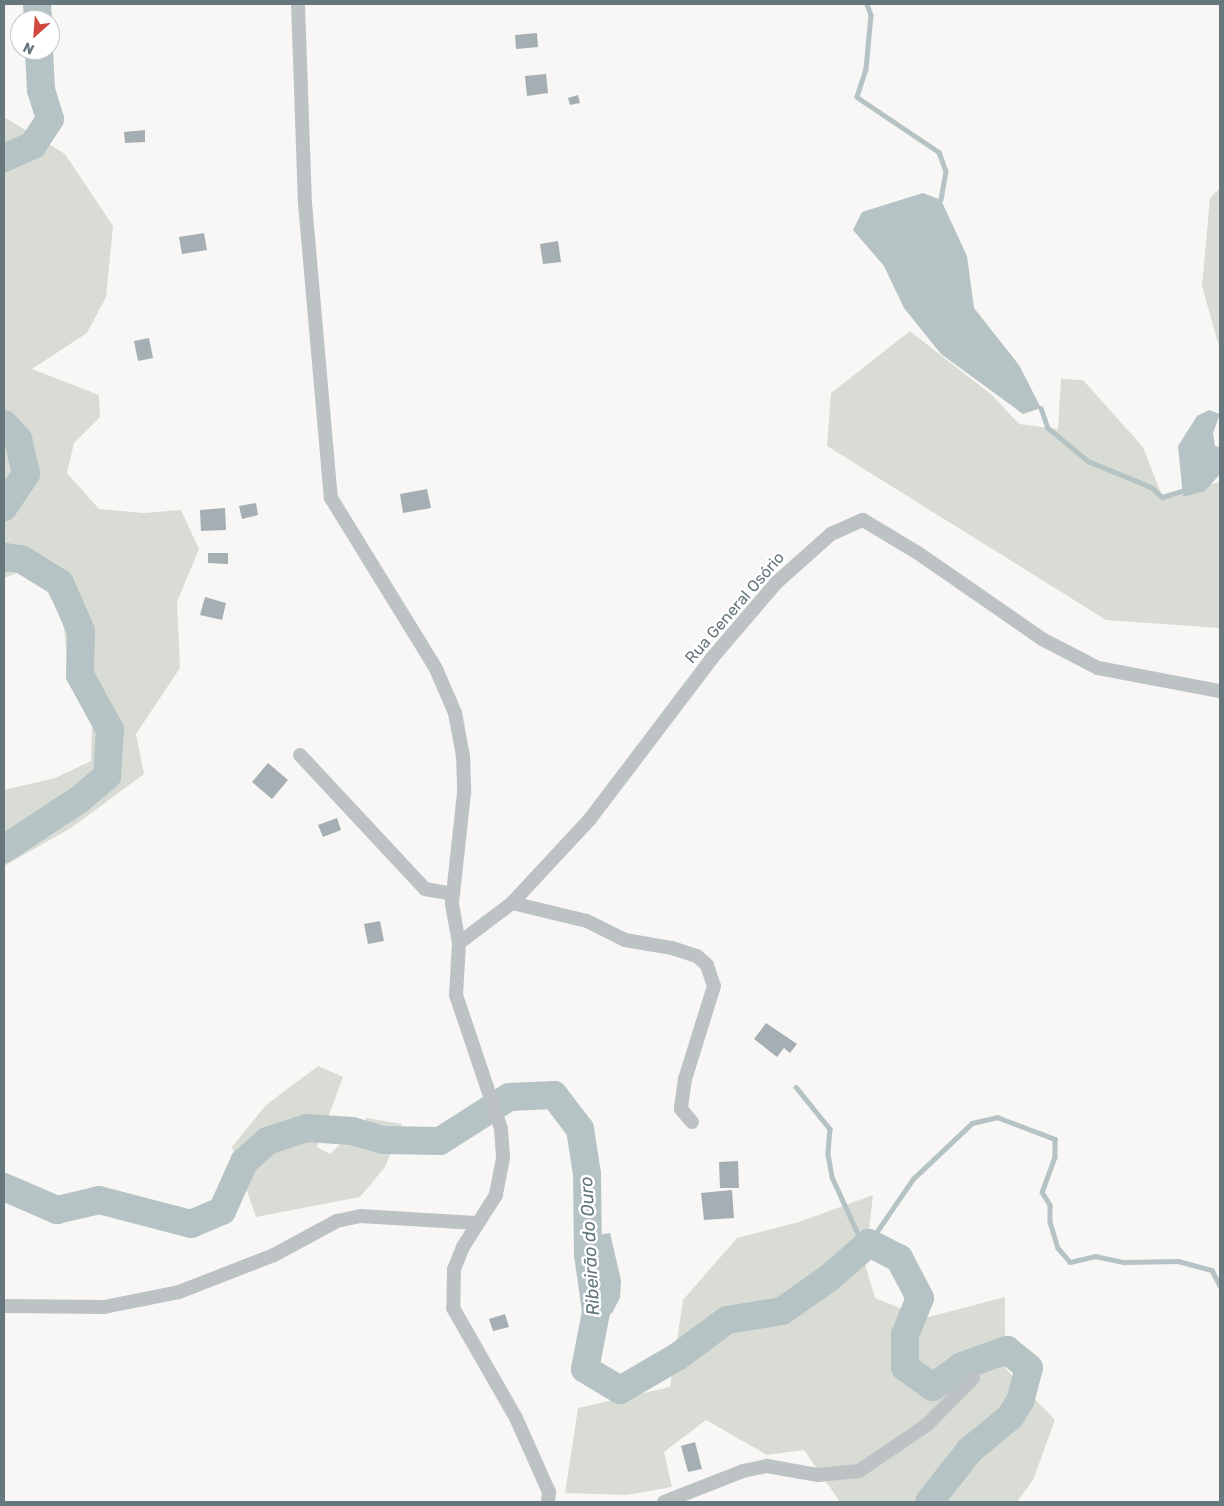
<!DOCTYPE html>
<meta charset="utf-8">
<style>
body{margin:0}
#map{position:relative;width:1224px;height:1506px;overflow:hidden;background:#f8f7f5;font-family:Rubik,sans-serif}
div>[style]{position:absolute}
.green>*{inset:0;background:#d9dcd5}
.water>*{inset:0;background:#b5c3c4}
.stream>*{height:4.5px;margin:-2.25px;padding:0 2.25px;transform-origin:2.25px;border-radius:2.25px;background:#b5c3c4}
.river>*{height:28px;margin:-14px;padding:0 14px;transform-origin:14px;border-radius:14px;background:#b5c3c4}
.building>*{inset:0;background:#a5aeb2}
.street>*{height:14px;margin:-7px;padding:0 7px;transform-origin:7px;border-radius:7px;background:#bdc3c5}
span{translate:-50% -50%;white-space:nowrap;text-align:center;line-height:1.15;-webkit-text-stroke:5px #fff;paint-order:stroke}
.street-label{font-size:16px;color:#66777d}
.water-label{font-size:18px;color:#607678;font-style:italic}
.frame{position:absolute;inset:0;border:5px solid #66777d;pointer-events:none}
.north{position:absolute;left:10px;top:10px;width:50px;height:50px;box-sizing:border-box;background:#fff;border:1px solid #c2c9cb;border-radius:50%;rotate:206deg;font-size:14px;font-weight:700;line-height:20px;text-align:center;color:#66777d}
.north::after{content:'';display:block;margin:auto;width:18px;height:22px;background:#d1473d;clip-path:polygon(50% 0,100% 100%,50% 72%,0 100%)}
</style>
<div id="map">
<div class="green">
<i style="clip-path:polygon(4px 117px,65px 154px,113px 226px,106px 297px,87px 333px,32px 369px,99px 395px,100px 417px,74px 443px,67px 473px,99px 509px,144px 513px,181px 510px,199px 549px,177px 602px,180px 668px,136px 734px,144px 774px,71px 828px,4px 866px,4px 790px,55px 778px,91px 761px,92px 722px,70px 684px,63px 620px,33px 567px,4px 578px)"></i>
<i style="clip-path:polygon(1220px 188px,1220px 343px,1218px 343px,1202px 286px,1210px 198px)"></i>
<i style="clip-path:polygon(910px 331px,993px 396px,1019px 424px,1058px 429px,1061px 379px,1083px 380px,1143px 447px,1162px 496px,1220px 482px,1220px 628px,1106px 620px,827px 446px,831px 393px)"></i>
<i style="clip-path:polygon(318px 1066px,343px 1077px,317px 1147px,330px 1154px,367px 1118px,402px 1124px,385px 1167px,360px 1197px,256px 1217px,232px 1147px,266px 1105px)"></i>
<i style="clip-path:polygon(873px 1195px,865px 1264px,875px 1298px,925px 1318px,1005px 1297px,1005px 1368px,1055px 1420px,1033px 1480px,1017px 1502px,840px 1502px,804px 1450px,767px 1455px,706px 1420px,664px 1452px,672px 1487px,627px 1495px,565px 1493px,578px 1408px,670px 1387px,683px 1300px,737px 1238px,799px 1222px)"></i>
</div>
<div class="water">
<i style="clip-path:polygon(923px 193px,941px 200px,967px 256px,974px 308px,1019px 365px,1041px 408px,1023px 414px,941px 354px,904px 308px,884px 266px,853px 230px,862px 212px)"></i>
<i style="clip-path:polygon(1209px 410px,1220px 414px,1213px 433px,1215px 446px,1220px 447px,1220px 474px,1205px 491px,1183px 497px,1178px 446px,1197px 416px)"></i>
<i style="clip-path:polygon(610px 1233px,621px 1280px,620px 1298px,612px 1313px,596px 1320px,582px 1306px,589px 1292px,577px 1251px,579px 1238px)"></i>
</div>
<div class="stream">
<i style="left:867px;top:4px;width:12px;rotate:70deg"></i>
<i style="left:871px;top:15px;width:54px;rotate:95.3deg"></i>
<i style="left:866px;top:69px;width:29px;rotate:108deg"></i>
<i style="left:857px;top:97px;width:99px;rotate:33.9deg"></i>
<i style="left:939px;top:152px;width:20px;rotate:70deg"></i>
<i style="left:946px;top:171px;width:29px;rotate:100deg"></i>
<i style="left:1041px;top:408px;width:21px;rotate:71deg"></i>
<i style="left:1048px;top:428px;width:52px;rotate:39.5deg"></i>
<i style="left:1088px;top:461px;width:68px;rotate:22.4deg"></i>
<i style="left:1151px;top:487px;width:15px;rotate:42deg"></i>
<i style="left:1162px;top:497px;width:21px;rotate:-17deg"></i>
<i style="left:796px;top:1087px;width:54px;rotate:51deg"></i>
<i style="left:830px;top:1129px;width:25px;rotate:95deg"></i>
<i style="left:828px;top:1154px;width:23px;rotate:80deg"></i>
<i style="left:832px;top:1177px;width:77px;rotate:65.4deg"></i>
<i style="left:869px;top:1243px;width:78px;rotate:-55.5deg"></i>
<i style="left:913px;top:1179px;width:81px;rotate:-43.5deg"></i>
<i style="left:972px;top:1123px;width:26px;rotate:-13deg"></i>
<i style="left:997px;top:1117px;width:62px;rotate:20.8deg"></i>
<i style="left:1055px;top:1139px;width:18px;rotate:90deg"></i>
<i style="left:1055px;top:1157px;width:37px;rotate:110deg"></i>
<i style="left:1042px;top:1192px;width:15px;rotate:58deg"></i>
<i style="left:1050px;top:1205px;width:17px;rotate:90deg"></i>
<i style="left:1050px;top:1222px;width:27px;rotate:73deg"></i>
<i style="left:1058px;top:1248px;width:18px;rotate:49deg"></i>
<i style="left:1070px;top:1262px;width:26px;rotate:-13deg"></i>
<i style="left:1095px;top:1256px;width:30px;rotate:12deg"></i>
<i style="left:1124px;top:1262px;width:54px;rotate:-1.1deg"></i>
<i style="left:1178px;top:1261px;width:35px;rotate:15deg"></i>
<i style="left:1212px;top:1270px;width:18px;rotate:63deg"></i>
</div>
<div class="river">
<i style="left:37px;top:4px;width:16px;rotate:86deg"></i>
<i style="left:4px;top:158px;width:32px;rotate:-24deg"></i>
<i style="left:33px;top:145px;width:31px;rotate:-57deg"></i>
<i style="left:50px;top:119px;width:30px;rotate:-107deg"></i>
<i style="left:41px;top:90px;width:40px;rotate:-92.9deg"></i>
<i style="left:4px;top:424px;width:21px;rotate:47deg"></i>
<i style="left:18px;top:439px;width:36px;rotate:77deg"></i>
<i style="left:26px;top:474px;width:40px;rotate:124deg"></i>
<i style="left:4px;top:557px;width:17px;rotate:7deg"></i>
<i style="left:21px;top:559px;width:46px;rotate:31.6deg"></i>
<i style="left:60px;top:583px;width:52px;rotate:66.4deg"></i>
<i style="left:81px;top:631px;width:44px;rotate:91.3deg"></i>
<i style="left:80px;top:675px;width:63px;rotate:61.4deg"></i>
<i style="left:110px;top:730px;width:46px;rotate:93.7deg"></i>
<i style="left:107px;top:776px;width:35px;rotate:140deg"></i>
<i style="left:80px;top:799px;width:91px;rotate:146.7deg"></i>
<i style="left:4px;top:1187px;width:58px;rotate:23.5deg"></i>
<i style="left:57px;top:1210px;width:43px;rotate:-13.4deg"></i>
<i style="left:99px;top:1200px;width:95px;rotate:14.6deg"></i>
<i style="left:191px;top:1224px;width:34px;rotate:-23deg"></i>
<i style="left:222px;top:1211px;width:54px;rotate:-65.8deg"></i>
<i style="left:244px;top:1162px;width:31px;rotate:-42deg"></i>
<i style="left:267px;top:1141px;width:42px;rotate:-18deg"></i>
<i style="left:307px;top:1128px;width:45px;rotate:3.8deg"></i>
<i style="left:352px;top:1131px;width:33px;rotate:16deg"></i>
<i style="left:384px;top:1140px;width:56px;rotate:1deg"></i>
<i style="left:440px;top:1141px;width:82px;rotate:-32.5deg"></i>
<i style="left:509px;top:1097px;width:45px;rotate:-2.5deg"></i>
<i style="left:554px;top:1095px;width:43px;rotate:52.6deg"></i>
<i style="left:580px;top:1129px;width:46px;rotate:81.2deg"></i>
<i style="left:587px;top:1174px;width:80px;rotate:89.3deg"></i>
<i style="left:588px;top:1254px;width:59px;rotate:82.1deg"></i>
<i style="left:596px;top:1312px;width:58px;rotate:100.9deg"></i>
<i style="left:585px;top:1369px;width:41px;rotate:31deg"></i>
<i style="left:620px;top:1390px;width:66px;rotate:-30.1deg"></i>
<i style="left:677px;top:1357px;width:62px;rotate:-36.5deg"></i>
<i style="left:727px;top:1320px;width:56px;rotate:-9.3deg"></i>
<i style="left:782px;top:1311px;width:57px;rotate:-35.1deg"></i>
<i style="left:829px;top:1278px;width:53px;rotate:-41.2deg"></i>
<i style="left:869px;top:1243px;width:34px;rotate:27deg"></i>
<i style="left:899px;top:1258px;width:45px;rotate:62.3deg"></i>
<i style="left:920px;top:1298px;width:40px;rotate:112deg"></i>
<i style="left:905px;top:1335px;width:32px;rotate:90deg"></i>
<i style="left:905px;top:1367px;width:34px;rotate:36deg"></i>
<i style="left:933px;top:1387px;width:36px;rotate:-36deg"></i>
<i style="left:962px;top:1366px;width:48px;rotate:-19.6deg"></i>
<i style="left:1007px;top:1350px;width:28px;rotate:39deg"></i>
<i style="left:1029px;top:1368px;width:34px;rotate:105deg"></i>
<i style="left:1020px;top:1401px;width:19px;rotate:122deg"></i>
<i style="left:1010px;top:1417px;width:52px;rotate:140.5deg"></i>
<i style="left:970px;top:1450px;width:66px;rotate:128.3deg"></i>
</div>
<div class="building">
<i style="clip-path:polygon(537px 33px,538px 47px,516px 49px,515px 35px)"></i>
<i style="clip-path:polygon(546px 74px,548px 93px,527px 96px,525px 76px)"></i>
<i style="clip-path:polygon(578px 95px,580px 103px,570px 105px,568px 98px)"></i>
<i style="clip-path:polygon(145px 130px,145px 142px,125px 143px,124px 132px)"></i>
<i style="clip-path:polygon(204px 233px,207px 250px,182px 254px,179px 237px)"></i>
<i style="clip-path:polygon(558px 241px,561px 262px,543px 264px,540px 244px)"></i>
<i style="clip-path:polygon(149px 338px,153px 358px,138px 361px,134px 341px)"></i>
<i style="clip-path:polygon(427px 489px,431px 508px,403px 513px,400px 494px)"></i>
<i style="clip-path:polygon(256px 503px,258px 515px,242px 519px,239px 506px)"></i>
<i style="clip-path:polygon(225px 508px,226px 530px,201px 531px,200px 510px)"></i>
<i style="clip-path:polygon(208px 553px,228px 553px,228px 564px,208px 563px)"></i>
<i style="clip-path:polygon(205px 597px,226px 603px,222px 620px,200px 615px)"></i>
<i style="clip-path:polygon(268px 763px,288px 780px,272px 799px,252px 782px)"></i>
<i style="clip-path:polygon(337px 818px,341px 830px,323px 837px,318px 825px)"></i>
<i style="clip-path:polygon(380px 921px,384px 941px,368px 944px,364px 924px)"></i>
<i style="clip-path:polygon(766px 1023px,797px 1044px,790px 1053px,784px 1048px,777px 1057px,754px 1039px)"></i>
<i style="clip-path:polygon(738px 1161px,739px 1188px,720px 1188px,719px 1162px)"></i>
<i style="clip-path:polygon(732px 1190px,734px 1218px,704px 1220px,701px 1193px)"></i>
<i style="clip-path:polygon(505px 1314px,509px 1327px,493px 1331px,489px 1319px)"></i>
<i style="clip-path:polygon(695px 1442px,702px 1469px,688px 1472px,681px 1446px)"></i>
</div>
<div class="street">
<i style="left:298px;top:4px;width:199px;rotate:88deg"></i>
<i style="left:305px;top:203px;width:296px;rotate:85deg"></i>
<i style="left:331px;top:498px;width:201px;rotate:58.4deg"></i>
<i style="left:436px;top:669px;width:48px;rotate:66.6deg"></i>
<i style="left:455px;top:713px;width:44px;rotate:79.5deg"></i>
<i style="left:463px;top:756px;width:37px;rotate:88deg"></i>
<i style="left:464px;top:793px;width:112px;rotate:96.2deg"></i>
<i style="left:452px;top:904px;width:40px;rotate:80deg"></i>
<i style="left:459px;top:943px;width:52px;rotate:93.3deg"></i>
<i style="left:456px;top:995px;width:141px;rotate:71.4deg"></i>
<i style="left:501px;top:1129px;width:29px;rotate:86deg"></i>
<i style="left:503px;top:1158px;width:38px;rotate:101deg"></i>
<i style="left:496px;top:1195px;width:62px;rotate:122.4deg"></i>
<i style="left:463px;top:1247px;width:24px;rotate:112deg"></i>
<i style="left:454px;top:1269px;width:39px;rotate:91deg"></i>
<i style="left:453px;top:1308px;width:127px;rotate:60.2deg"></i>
<i style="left:516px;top:1418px;width:81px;rotate:66deg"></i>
<i style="left:549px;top:1492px;width:10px;rotate:96deg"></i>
<i style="left:300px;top:755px;width:183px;rotate:47deg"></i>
<i style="left:425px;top:889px;width:28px;rotate:10deg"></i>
<i style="left:512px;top:903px;width:77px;rotate:13.5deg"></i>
<i style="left:587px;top:921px;width:42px;rotate:26.6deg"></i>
<i style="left:625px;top:940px;width:48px;rotate:9.7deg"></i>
<i style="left:672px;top:948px;width:26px;rotate:18deg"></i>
<i style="left:697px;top:956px;width:13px;rotate:42deg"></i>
<i style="left:707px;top:965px;width:22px;rotate:72deg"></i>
<i style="left:714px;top:986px;width:97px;rotate:107.3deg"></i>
<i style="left:685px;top:1079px;width:30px;rotate:98deg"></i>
<i style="left:681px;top:1109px;width:17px;rotate:50deg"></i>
<i style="left:459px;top:943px;width:66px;rotate:-37deg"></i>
<i style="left:512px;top:903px;width:115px;rotate:-47.1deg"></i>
<i style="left:590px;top:819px;width:202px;rotate:-52.8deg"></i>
<i style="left:712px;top:658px;width:99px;rotate:-49.5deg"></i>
<i style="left:776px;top:583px;width:74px;rotate:-41.7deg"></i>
<i style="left:831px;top:534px;width:35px;rotate:-24deg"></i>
<i style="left:863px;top:520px;width:64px;rotate:31deg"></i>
<i style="left:918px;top:553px;width:151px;rotate:34.7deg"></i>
<i style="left:1042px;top:639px;width:63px;rotate:27.4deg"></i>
<i style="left:1098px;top:668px;width:124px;rotate:10.7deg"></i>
<i style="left:4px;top:1306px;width:100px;rotate:0.6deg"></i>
<i style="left:104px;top:1307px;width:76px;rotate:-11.3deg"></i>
<i style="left:179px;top:1292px;width:102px;rotate:-21.3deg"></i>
<i style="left:274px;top:1255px;width:72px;rotate:-28.4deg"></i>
<i style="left:337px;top:1221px;width:24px;rotate:-12deg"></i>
<i style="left:360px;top:1216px;width:116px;rotate:3.5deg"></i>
<i style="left:664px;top:1502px;width:85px;rotate:-21.4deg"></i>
<i style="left:743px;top:1471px;width:25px;rotate:-12deg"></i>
<i style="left:767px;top:1466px;width:52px;rotate:10deg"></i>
<i style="left:818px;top:1475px;width:41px;rotate:-5.6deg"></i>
<i style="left:859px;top:1471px;width:82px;rotate:-34.1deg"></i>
<i style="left:927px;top:1425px;width:66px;rotate:-45.6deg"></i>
</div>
<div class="street-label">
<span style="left:735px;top:608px;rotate:-49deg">Rua General Osório</span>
</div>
<div class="water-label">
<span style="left:590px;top:1246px;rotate:-93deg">Ribeirão do Ouro</span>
</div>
<div class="frame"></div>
<div class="north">N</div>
</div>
